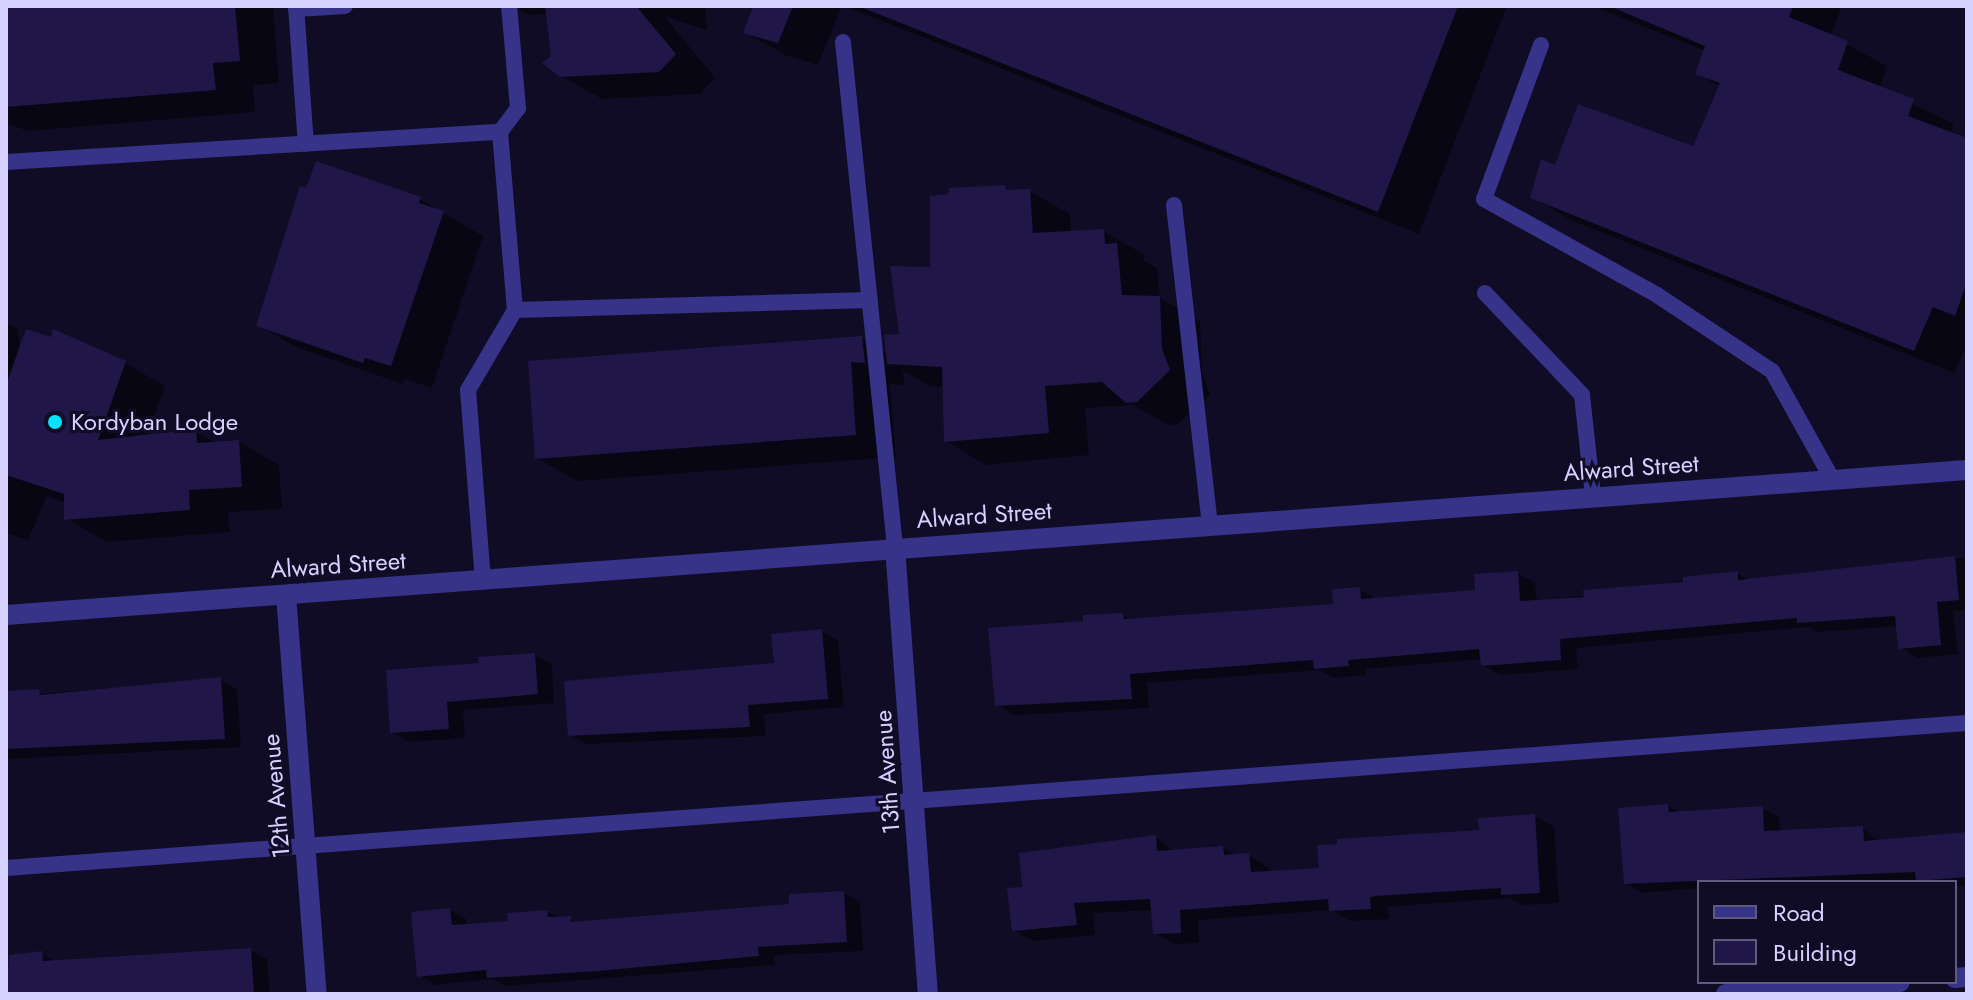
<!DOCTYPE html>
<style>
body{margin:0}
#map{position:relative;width:1973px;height:1000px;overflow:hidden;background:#100c25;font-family:Jost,sans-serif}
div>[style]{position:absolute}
.shadow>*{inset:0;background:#0007}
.building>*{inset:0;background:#201648}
.lane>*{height:16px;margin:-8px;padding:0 8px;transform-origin:8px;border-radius:8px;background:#363389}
.street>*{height:20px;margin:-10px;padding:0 10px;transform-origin:10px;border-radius:10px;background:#363389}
.dots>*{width:22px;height:22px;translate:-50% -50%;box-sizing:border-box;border:4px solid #100c25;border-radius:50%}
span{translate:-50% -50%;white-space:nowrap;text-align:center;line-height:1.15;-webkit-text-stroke:6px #100c25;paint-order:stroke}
.poi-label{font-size:24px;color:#d6d1ff}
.left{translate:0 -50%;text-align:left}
.street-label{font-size:24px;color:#d6d1ff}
.frame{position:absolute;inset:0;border:8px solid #d6d1ff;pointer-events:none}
.legend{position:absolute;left:1697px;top:880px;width:260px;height:104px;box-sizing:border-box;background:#100c25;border:2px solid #5f5b7c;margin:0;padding:10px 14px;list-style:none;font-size:24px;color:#d6d1ff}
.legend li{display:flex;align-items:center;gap:16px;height:40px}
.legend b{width:40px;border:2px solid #5f5b7c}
</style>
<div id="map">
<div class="shadow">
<i style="clip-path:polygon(6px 6px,273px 6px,279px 83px,253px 85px,255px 112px,28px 131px,6px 123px)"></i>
<i style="clip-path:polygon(427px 6px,463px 6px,431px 8px)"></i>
<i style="clip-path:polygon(513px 6px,705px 6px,707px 30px,665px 17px,715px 78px,700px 94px,602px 99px,561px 76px,548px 14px,529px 15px)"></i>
<i style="clip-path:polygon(756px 6px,842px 6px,818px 65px,785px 55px,745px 32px)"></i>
<i style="clip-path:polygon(844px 6px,1507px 6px,1419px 234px)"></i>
<i style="clip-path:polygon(1592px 6px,1842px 6px,1831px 36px,1887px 66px,1880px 88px,1954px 124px,1951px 132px,1967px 140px,1967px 344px,1954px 373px,1573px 221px,1532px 197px,1556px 168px,1694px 149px,1720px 87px,1697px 73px,1705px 51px)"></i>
<i style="clip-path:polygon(307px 191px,420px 199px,483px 236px,432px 388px,405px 379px,403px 384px,298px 348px,258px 325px)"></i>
<i style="clip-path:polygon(1029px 191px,1070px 214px,1071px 233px,1103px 231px,1143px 254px,1144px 261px,1157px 268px,1160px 298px,1200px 321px,1202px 374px,1210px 394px,1178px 424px,1168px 425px,1133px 405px,1085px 408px,1089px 455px,986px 465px,946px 441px,944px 387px,930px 386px,903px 371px,904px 385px,890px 384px,896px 457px,577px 481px,537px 458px,862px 338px,888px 354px,932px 269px)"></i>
<i style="clip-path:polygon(6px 322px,18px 329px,20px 352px,125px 363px,165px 386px,147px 436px,195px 432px,216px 443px,239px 442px,279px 465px,282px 509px,228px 512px,230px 532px,106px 542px,66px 518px,66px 503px,47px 496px,28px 540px,6px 533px)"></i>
<i style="clip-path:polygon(1967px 557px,1967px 610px,1953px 611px,1958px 654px,1917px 658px,1900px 647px,1898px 626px,1817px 632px,1809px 627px,1576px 648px,1578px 669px,1500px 675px,1483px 665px,1482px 659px,1365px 669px,1366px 675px,1334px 678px,1319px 670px,1147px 683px,1149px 708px,1014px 715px,996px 704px,1085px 622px,1123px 615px,1133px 620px,1336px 606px,1359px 589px,1378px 600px,1477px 592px,1518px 573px,1535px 583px,1537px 602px,1737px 573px,1750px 581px)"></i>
<i style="clip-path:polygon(822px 631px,838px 641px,844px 707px,764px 714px,766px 736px,586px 744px,569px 734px,776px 665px)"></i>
<i style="clip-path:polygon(535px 655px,552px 664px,554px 703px,463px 710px,465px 738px,409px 742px,392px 732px,481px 665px)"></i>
<i style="clip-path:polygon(220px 680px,237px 689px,241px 747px,8px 759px,6px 768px,6px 696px)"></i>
<i style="clip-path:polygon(1668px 806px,1680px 813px,1762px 808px,1779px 817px,1780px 833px,1863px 828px,1879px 842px,1967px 834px,1967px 887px,1920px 881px,1699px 882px,1699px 888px,1642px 893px,1626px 883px)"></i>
<i style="clip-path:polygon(1535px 816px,1554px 827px,1559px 903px,1522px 905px,1510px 898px,1397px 906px,1388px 907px,1389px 919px,1350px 921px,1332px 910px,1198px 920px,1199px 943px,1174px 944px,1155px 933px,1153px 910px,1093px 913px,1095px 935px,1033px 941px,1013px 930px,1024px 889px,1155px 837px,1175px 852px,1223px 848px,1237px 856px,1249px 856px,1268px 867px,1269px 873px,1321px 870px)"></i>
<i style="clip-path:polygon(844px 893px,860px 902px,863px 951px,774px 955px,775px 965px,505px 986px,493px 979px,435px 985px,419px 975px,450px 910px,466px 919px,467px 926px,510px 923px,547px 912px,581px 924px,791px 906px)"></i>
<i style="clip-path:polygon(251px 950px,267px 959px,270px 994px,6px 994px,6px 965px,41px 953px,56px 962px)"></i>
</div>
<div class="building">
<i style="clip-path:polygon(6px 6px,235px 6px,240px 61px,213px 63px,216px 90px,6px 107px)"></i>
<i style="clip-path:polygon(545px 6px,636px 6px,676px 54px,659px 72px,560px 77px,542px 63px,551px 56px)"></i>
<i style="clip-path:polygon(753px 6px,793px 6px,778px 43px,743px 33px)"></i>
<i style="clip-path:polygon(858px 6px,1458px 6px,1378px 212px)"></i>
<i style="clip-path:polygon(1609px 6px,1793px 6px,1789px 17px,1848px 41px,1838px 70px,1914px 99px,1908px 116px,1967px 138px,1967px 282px,1955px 316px,1933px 307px,1914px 351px,1530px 198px,1541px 159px,1555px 165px,1578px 104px,1693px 146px,1720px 83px,1695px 74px,1705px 46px)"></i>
<i style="clip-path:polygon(316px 161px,421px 197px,419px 203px,444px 211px,391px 366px,365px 358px,363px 363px,256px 326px,300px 186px,306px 188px)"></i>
<i style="clip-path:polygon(1005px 185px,1006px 190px,1030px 189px,1033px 233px,1104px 229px,1105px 244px,1117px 243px,1122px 295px,1160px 296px,1162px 349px,1170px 370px,1137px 402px,1126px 403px,1102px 382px,1045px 386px,1049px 433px,944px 442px,942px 367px,887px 364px,884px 335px,899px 334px,890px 266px,930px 267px,930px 196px,948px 194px,949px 188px)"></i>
<i style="clip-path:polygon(26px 329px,51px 337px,53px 329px,126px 361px,98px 440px,196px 429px,197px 443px,239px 440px,242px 487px,189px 490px,190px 510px,64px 520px,64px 494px,6px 475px,6px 385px)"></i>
<i style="clip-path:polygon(862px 336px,865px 363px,851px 362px,856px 435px,535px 459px,528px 361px)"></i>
<i style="clip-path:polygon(1955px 556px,1959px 600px,1937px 602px,1941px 645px,1898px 649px,1895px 616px,1797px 623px,1797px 618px,1560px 639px,1561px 660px,1481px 666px,1479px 649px,1348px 660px,1349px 666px,1314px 669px,1313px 660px,1130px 674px,1132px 699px,995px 706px,988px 628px,1083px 621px,1083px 615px,1123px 613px,1124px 619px,1333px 604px,1332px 589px,1360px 587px,1361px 599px,1475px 590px,1474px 574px,1518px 571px,1520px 601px,1584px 597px,1583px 590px,1683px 582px,1683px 577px,1738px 571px,1738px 580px)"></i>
<i style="clip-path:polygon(822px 629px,828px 699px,748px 705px,750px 727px,568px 736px,564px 681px,774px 663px,771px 634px)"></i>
<i style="clip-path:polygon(535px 653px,538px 694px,447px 702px,449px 729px,390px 733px,386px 670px,479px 663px,478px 657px)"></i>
<i style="clip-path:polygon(221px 677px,225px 739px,6px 749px,6px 691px,39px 689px,40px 695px)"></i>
<i style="clip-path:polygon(1668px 804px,1669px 812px,1763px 806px,1764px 831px,1863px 826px,1864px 841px,1967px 832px,1967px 877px,1916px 881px,1915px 872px,1624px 884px,1618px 808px)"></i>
<i style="clip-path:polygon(1535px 814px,1540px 893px,1501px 895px,1501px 888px,1376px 896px,1370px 897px,1371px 909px,1329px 911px,1328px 899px,1180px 910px,1181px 933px,1153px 934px,1150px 899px,1074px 903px,1077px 925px,1012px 931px,1007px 888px,1022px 887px,1019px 853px,1156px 835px,1157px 851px,1223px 846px,1224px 855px,1249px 853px,1251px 872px,1319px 868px,1317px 845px,1337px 844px,1337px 839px,1479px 830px,1478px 818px)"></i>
<i style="clip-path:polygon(844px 891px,847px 942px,758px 947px,759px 956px,598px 971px,487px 978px,486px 970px,417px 977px,411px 912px,450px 908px,452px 925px,508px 921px,507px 913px,547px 910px,548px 917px,571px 916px,571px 922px,789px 904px,789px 894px)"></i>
<i style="clip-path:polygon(251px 948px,254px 994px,6px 994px,9px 955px,42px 951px,43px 961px)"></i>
</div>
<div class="lane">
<i style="left:296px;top:6px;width:138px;rotate:85.9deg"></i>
<i style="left:296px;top:9px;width:49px;rotate:-3.5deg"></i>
<i style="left:843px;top:42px;width:508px;rotate:84.12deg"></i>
<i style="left:1541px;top:45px;width:164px;rotate:110.3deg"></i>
<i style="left:1484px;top:199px;width:198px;rotate:29deg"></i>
<i style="left:1657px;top:295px;width:138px;rotate:33.5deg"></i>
<i style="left:1772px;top:371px;width:124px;rotate:60.9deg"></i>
<i style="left:500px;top:132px;width:30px;rotate:-53deg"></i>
<i style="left:518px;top:108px;width:102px;rotate:-95deg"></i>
<i style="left:6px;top:162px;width:495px;rotate:-3.5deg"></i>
<i style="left:500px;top:132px;width:179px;rotate:85.2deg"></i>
<i style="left:515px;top:310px;width:93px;rotate:120.4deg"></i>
<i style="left:468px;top:390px;width:190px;rotate:85.5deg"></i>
<i style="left:1174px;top:205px;width:321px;rotate:83.6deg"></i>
<i style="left:1485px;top:293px;width:141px;rotate:46.4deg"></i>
<i style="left:1582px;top:395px;width:102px;rotate:83.8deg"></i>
<i style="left:515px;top:310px;width:355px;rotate:-1.6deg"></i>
<i style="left:6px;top:868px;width:1966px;rotate:-4.23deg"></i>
</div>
<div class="street">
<i style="left:895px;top:547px;width:448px;rotate:85.8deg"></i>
<i style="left:286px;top:595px;width:400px;rotate:85.6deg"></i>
<i style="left:6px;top:615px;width:1966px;rotate:-4.23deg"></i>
<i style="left:1955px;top:978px;width:12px;rotate:-5deg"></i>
<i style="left:1726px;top:994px;width:174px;rotate:-3.9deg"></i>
</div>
<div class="dots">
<i style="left:55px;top:422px;background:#00e4fc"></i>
</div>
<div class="poi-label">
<span class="left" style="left:71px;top:422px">Kordyban Lodge</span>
</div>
<div class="street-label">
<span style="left:1631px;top:468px;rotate:-4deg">Alward Street</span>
<span style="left:984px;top:515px;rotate:-4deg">Alward Street</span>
<span style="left:338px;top:565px;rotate:-4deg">Alward Street</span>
<span style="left:887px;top:772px;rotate:-94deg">13th Avenue</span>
<span style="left:276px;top:796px;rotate:-95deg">12th Avenue</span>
</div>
<div class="frame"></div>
<ul class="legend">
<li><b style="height:10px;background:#363389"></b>Road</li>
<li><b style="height:22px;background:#201648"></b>Building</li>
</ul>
</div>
